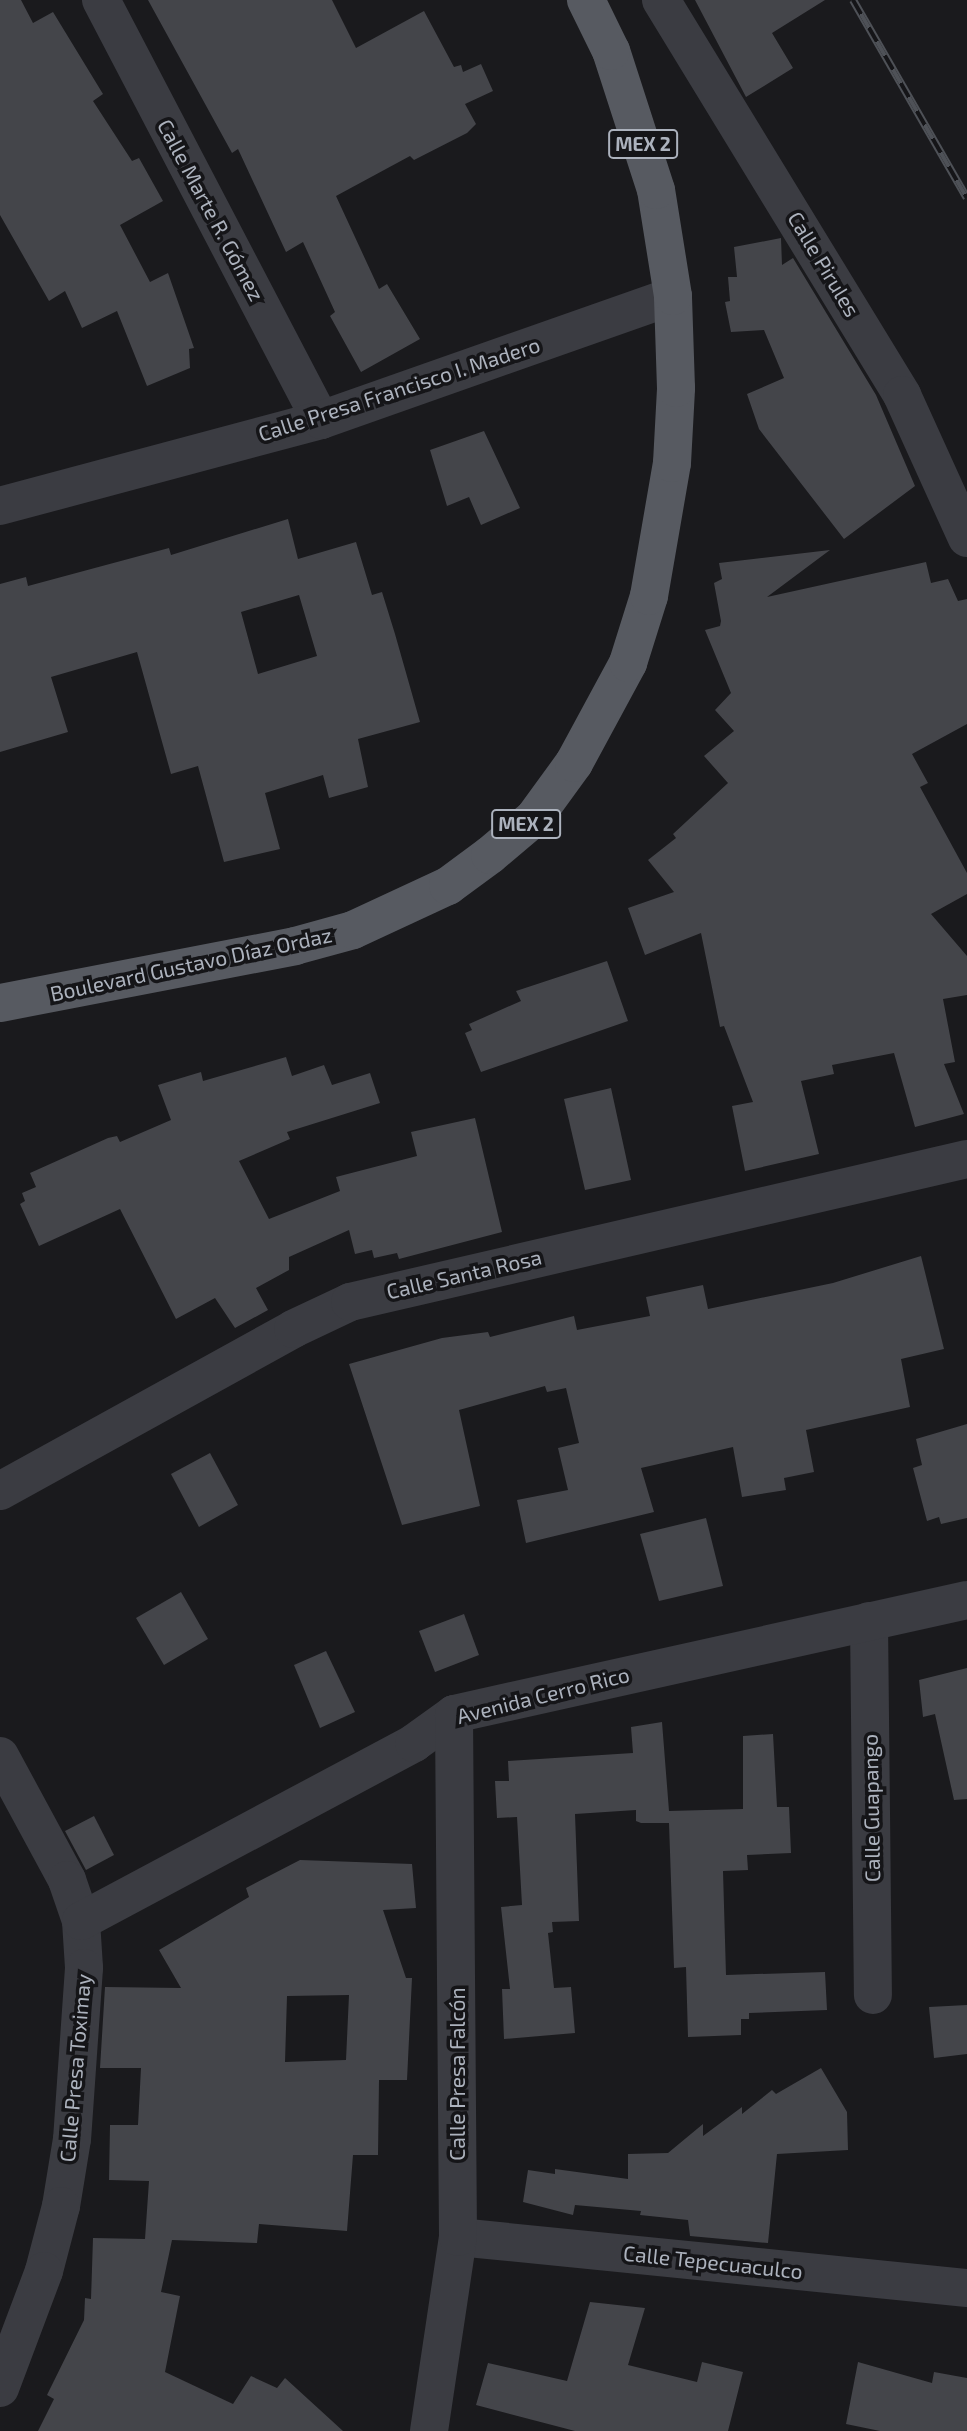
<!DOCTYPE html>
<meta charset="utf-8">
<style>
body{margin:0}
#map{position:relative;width:967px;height:2431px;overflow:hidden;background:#1a1a1d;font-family:"Exo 2",sans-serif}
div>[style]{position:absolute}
.building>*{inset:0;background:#44454a}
.minor>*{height:38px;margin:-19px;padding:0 19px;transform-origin:19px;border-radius:19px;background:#3b3c42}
.primary>*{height:38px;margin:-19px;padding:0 19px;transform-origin:19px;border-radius:19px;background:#575a61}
.rail>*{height:8px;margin-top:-4px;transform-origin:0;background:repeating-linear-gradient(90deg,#151518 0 16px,#4e5157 0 32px);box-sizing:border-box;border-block:2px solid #4e5157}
span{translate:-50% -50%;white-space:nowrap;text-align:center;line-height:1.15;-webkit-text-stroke:7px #151518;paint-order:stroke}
.shield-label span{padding:2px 5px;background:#151518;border:2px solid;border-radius:5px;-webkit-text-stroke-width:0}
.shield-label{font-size:19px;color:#acb2bd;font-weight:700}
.street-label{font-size:21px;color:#acb2bd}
</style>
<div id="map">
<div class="building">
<i style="clip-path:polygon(0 0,21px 0,33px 23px,53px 12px,103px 94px,93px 101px,132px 161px,139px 158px,163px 201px,120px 225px,150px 282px,168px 273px,194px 348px,189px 349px,190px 368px,147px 386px,117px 311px,82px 328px,65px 291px,49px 301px,0 215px)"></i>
<i style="clip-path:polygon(148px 0,332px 0,356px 48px,424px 11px,454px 67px,461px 65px,463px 72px,481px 64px,493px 91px,465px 104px,476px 124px,467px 133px,414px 160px,410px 156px,336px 196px,379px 289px,387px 284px,420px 339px,361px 372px,330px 316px,335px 312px,303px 242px,286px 252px,238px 149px,232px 153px)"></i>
<i style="clip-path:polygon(695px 0,825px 0,772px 33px,793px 68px,746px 97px)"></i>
<i style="clip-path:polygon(781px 238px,782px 265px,793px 258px,876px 395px,915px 486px,844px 539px,759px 429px,747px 394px,784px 378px,764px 330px,731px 332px,725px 302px,730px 301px,728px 277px,737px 277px,734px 247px)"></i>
<i style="clip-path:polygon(484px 431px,520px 508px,481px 525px,469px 497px,447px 506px,430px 450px)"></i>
<i style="clip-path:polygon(evenodd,288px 519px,298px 559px,356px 542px,372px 595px,382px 592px,395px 634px,420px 722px,358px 739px,368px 787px,329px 798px,323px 775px,265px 793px,280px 849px,224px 862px,198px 766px,171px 774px,137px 652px,51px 677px,68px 732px,0 752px,0 584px,26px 577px,28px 586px,169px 548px,171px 555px,288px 519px,299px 595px,317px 656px,258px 674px,241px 612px,299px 595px)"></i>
<i style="clip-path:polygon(830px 550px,767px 597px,926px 562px,931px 583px,948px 579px,958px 601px,967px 599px,967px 724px,912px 754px,928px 783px,920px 787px,967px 873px,967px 894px,931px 914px,967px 956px,967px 995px,943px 999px,955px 1062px,944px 1064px,964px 1114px,915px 1127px,894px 1053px,832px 1065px,834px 1074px,801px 1081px,819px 1154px,745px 1171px,732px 1106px,753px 1102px,724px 1026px,720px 1027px,701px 933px,645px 955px,628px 908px,674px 892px,648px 860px,676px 838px,673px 834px,728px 783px,704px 756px,734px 731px,715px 710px,731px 693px,705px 630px,720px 626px,721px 621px,714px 583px,722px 579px,719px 563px)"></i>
<i style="clip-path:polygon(607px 961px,628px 1021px,481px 1072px,465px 1033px,472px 1030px,469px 1024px,521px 1001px,516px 991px)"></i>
<i style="clip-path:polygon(286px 1057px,292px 1076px,324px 1065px,332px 1085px,370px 1073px,380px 1103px,287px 1132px,290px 1139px,239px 1161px,269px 1219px,340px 1191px,336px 1177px,417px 1156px,411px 1132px,475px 1118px,502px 1232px,399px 1259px,397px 1253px,374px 1258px,372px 1250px,355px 1254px,349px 1230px,289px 1257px,289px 1270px,256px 1288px,268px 1310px,235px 1328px,215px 1298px,176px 1319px,120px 1209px,39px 1246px,20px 1204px,25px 1201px,22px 1193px,36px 1187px,30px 1173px,108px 1138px,117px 1136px,120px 1142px,171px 1120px,158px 1085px,201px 1072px,203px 1081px)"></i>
<i style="clip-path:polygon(611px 1088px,631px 1180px,585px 1190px,564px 1099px)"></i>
<i style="clip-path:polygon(921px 1256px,944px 1349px,901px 1359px,910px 1407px,806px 1430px,814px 1472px,784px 1478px,786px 1490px,742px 1497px,733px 1447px,641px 1468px,654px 1512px,526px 1543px,517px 1500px,568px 1490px,558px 1448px,579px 1443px,566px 1388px,547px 1392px,545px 1386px,459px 1410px,480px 1506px,402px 1525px,349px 1364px,442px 1338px,488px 1332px,490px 1337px,574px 1316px,577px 1330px,650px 1316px,646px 1297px,703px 1285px,708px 1309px,833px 1283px)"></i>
<i style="clip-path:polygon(967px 1424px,967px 1518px,941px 1524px,939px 1517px,927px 1521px,913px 1468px,922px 1465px,916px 1439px)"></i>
<i style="clip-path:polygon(210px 1453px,238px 1505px,199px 1527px,171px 1474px)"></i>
<i style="clip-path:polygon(706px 1518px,723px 1586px,659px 1601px,640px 1534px)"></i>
<i style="clip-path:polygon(181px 1592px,208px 1639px,164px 1665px,136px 1618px)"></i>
<i style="clip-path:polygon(464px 1614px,479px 1655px,435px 1672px,419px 1631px)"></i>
<i style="clip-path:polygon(326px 1651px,355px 1712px,320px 1728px,294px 1665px)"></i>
<i style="clip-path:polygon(967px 1668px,967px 1799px,954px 1800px,935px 1714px,923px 1717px,919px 1680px)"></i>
<i style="clip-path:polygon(662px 1722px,669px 1811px,743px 1809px,743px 1736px,773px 1734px,777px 1807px,789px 1807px,791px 1853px,747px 1855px,748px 1870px,723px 1871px,726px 1975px,825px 1972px,827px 2010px,749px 2013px,749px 2019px,741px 2019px,741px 2035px,688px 2037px,686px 1967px,674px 1968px,669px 1823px,641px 1823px,636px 1821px,636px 1810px,575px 1814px,579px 1921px,552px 1922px,553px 1932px,548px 1933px,554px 1988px,571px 1987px,575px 2033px,504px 2039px,502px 1989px,510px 1989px,501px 1907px,522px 1905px,517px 1817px,497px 1818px,495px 1781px,509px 1781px,508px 1761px,633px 1753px,631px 1727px)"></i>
<i style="clip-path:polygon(94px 1816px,114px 1855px,86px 1870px,65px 1831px)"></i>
<i style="clip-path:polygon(evenodd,300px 1860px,412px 1864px,416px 1908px,383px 1910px,406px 1978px,412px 1978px,407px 2080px,379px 2080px,378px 2155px,353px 2155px,347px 2231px,259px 2224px,257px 2243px,172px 2240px,161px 2292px,180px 2296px,165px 2372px,233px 2404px,251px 2376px,277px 2388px,285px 2378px,343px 2431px,38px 2431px,54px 2399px,47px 2395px,84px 2320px,85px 2298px,91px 2299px,93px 2238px,145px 2239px,149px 2181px,109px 2180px,110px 2125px,138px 2125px,141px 2068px,100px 2068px,105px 1987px,181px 1988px,159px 1950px,249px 1897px,246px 1888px,300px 1860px,349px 1995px,346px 2060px,285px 2062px,287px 1996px,349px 1995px)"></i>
<i style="clip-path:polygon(967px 2005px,967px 2054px,934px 2058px,929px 2007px)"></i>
<i style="clip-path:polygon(821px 2068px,847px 2112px,848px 2150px,777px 2154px,768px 2243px,690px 2236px,688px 2220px,640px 2215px,641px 2211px,575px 2205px,573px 2215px,523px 2202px,528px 2170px,555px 2174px,555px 2169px,628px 2179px,628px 2154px,668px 2153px,703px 2124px,703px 2136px,742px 2107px,742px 2114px,772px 2090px,776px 2094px)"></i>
<i style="clip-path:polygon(590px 2302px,645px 2308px,628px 2365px,697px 2382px,702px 2362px,743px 2372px,728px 2431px,575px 2431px,476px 2405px,488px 2363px,567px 2381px)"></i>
<i style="clip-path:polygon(858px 2362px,932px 2383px,934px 2372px,967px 2378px,967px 2431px,880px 2431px,846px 2424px)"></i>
</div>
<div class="minor">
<i style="left:101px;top:0;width:474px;rotate:62.4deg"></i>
<i style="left:661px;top:0;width:463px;rotate:58.6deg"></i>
<i style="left:902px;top:395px;width:157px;rotate:65.6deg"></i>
<i style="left:0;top:506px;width:332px;rotate:-15deg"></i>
<i style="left:321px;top:420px;width:373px;rotate:-19.4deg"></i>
<i style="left:0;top:1491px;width:335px;rotate:-28.9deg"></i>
<i style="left:293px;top:1329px;width:63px;rotate:-25.3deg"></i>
<i style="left:350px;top:1302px;width:633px;rotate:-13.05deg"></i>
<i style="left:869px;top:1621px;width:374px;rotate:89.4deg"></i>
<i style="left:0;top:1756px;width:141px;rotate:61.6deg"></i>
<i style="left:67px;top:1880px;width:43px;rotate:71.1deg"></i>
<i style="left:81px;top:1921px;width:47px;rotate:86.3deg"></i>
<i style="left:84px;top:1968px;width:171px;rotate:94deg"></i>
<i style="left:72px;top:2139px;width:68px;rotate:99.3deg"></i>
<i style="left:61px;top:2206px;width:67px;rotate:104.7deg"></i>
<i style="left:44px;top:2271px;width:125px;rotate:110.6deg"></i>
<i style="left:81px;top:1921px;width:378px;rotate:-28.1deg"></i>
<i style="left:414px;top:1743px;width:49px;rotate:-35.9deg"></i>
<i style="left:454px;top:1714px;width:526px;rotate:-12.53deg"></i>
<i style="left:458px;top:2237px;width:512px;rotate:5.72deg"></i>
<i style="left:429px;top:2431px;width:196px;rotate:-81.5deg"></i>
<i style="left:458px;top:2237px;width:523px;rotate:-90.44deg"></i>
</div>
<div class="primary">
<i style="left:0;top:1003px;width:300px;rotate:-10.9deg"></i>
<i style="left:295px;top:946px;width:60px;rotate:-15.4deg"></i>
<i style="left:353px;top:930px;width:105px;rotate:-24.9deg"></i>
<i style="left:448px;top:886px;width:52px;rotate:-36.4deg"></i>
<i style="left:490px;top:855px;width:57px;rotate:-40.1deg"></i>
<i style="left:534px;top:818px;width:68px;rotate:-54deg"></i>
<i style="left:574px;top:763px;width:114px;rotate:-61.6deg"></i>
<i style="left:628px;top:663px;width:70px;rotate:-72.6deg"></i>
<i style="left:649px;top:596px;width:135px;rotate:-80.2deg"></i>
<i style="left:672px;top:463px;width:75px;rotate:-86.9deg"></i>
<i style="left:676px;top:388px;width:92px;rotate:-91.9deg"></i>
<i style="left:673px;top:296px;width:107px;rotate:-99.1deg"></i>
<i style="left:656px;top:190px;width:146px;rotate:-107.9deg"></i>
<i style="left:611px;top:51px;width:57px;rotate:-116.1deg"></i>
</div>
<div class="rail">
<i style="left:853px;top:0;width:228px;rotate:60.1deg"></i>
</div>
<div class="shield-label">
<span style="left:643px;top:144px">MEX 2</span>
<span style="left:526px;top:824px">MEX 2</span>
</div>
<div class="street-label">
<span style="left:211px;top:210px;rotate:62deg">Calle Marte R. Gómez</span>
<span style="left:824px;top:264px;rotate:59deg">Calle Pirules</span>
<span style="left:399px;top:389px;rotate:-18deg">Calle Presa Francisco I. Madero</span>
<span style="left:191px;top:964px;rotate:-12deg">Boulevard Gustavo Díaz Ordaz</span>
<span style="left:464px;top:1274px;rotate:-13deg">Calle Santa Rosa</span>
<span style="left:543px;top:1695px;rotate:-14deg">Avenida Cerro Rico</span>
<span style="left:871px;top:1808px;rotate:-91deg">Calle Guapango</span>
<span style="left:75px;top:2068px;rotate:-85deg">Calle Presa Toximay</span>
<span style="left:457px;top:2074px;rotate:-90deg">Calle Presa Falcón</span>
<span style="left:713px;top:2262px;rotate:6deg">Calle Tepecuaculco</span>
</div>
</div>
